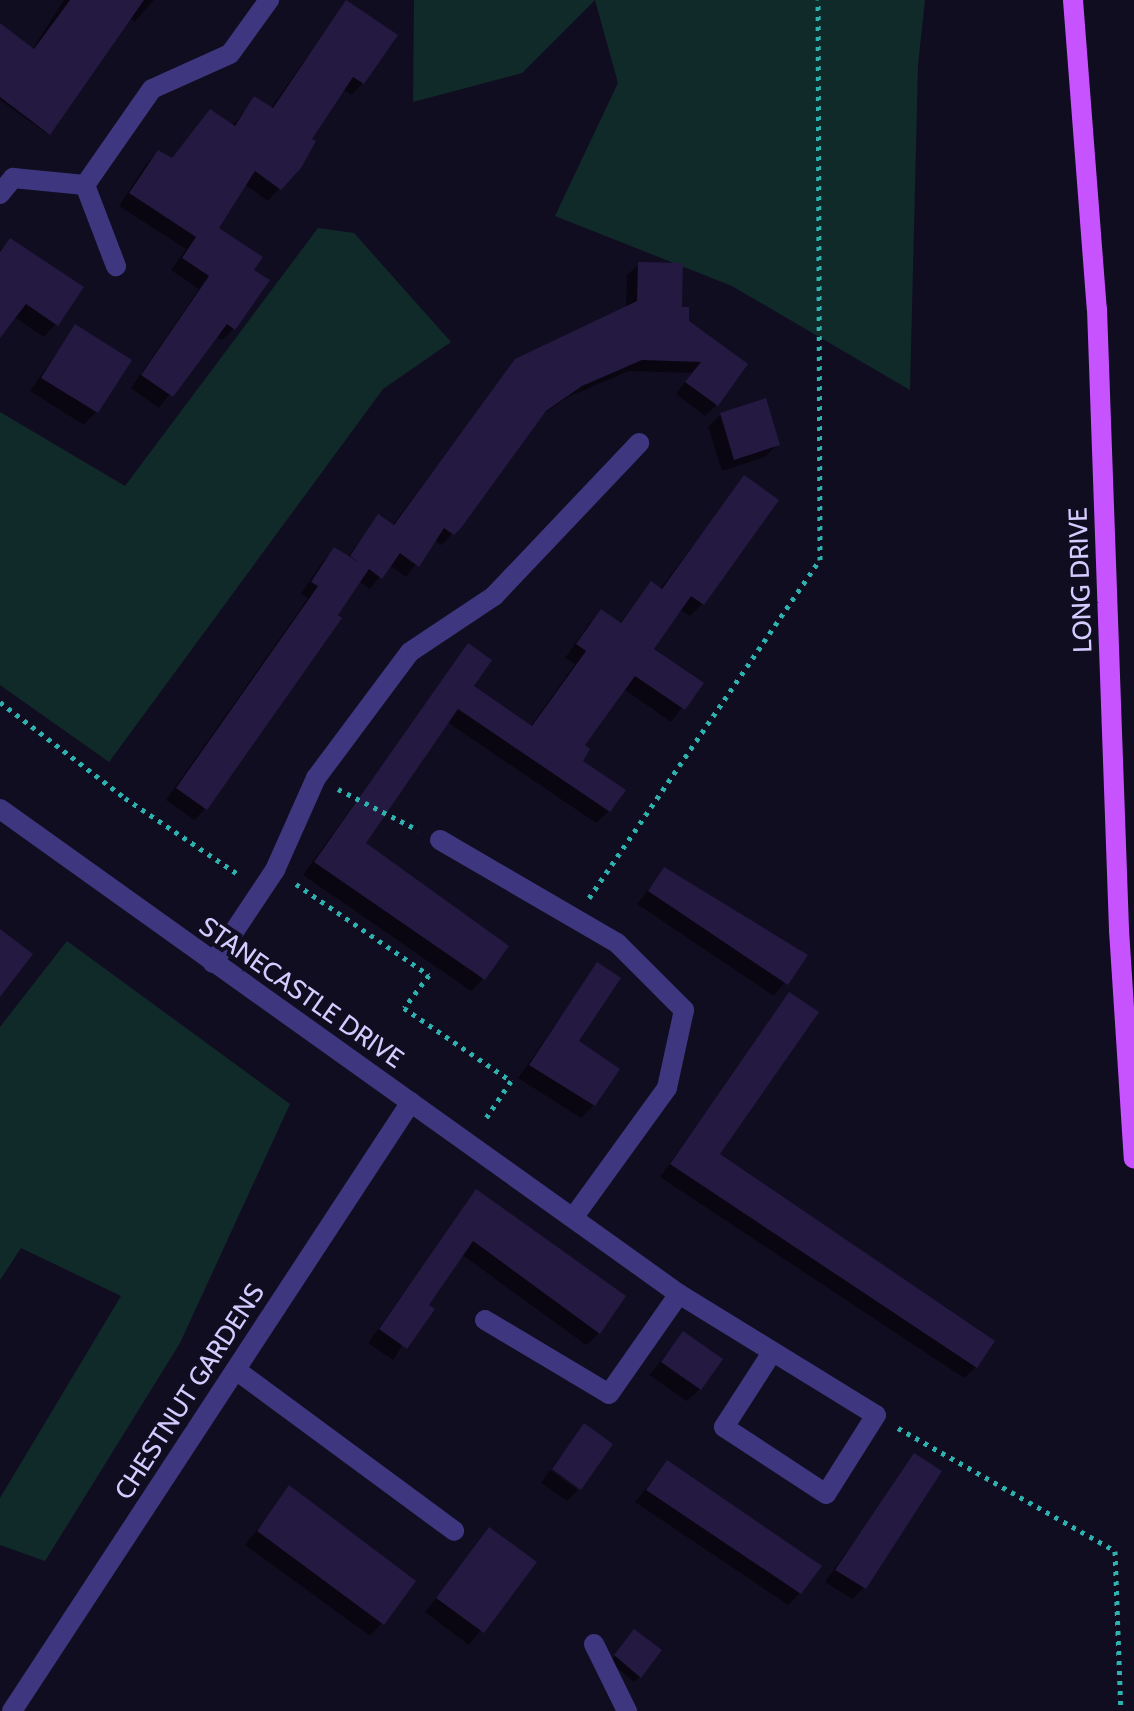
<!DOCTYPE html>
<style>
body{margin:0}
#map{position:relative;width:1134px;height:1711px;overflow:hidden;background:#110d20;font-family:Cabin,sans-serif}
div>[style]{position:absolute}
.green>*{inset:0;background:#102a2a}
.shadow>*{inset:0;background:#0007}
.building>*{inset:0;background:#231941}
.path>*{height:5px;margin-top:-2.5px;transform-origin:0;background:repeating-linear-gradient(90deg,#2db2b0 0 4px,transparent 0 10px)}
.street>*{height:20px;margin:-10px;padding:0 10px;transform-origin:10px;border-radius:10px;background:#3e377f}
.primary>*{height:20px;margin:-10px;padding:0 10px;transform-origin:10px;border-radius:10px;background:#c753ff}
span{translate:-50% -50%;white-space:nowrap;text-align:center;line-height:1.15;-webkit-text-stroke:8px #110d20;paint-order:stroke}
.street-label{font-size:26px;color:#d4ccff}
</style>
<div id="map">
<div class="green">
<i style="clip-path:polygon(414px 0,925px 0,918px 65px,910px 390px,732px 286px,555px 216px,618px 83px,595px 0,522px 73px,413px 102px)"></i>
<i style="clip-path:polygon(318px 228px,354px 233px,451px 342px,383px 389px,109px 762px,0 685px,0 412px,125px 486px)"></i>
<i style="clip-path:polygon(67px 941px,290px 1104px,180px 1343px,45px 1561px,0 1545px,0 1498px,121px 1296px,21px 1248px,0 1280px,0 1027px)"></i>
</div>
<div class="shadow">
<i style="clip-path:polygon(64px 0,154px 0,135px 22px,129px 18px,46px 133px,0 100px,0 39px,32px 50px)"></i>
<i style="clip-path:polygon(346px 2px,363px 83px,351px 95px,343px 89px,309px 140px,299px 167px,268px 201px,244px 184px,216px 228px,251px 271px,234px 328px,222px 340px,215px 336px,159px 408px,131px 388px,199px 289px,171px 270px,186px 249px,119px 206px,146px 164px,158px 152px,170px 160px,210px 111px,232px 126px,255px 99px,270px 109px)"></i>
<i style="clip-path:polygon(10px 240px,56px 324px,44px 337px,14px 317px,0 335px,0 250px)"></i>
<i style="clip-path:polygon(639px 264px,687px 322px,716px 405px,705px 416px,676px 394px,692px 373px,629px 371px,568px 397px,539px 417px,447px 540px,441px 545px,434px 540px,406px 577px,389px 565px,370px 589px,358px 581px,205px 809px,194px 820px,166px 800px,308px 598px,301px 594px,323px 561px,335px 549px,347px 558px,378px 517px,392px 526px,516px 360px,626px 308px,627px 275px)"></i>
<i style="clip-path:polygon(75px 327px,96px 412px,84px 425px,30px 391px)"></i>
<i style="clip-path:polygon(721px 414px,778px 444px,765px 457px,722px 471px,708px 427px)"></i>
<i style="clip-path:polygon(744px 478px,777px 500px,702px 604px,690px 616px,679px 609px,652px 649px,701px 683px,671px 722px,624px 689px,582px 746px,580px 761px,609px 811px,596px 823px,447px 722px,363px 843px,483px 979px,471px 991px,303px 875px,468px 646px,471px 687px,530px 727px,575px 664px,565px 658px,589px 624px,601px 611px,619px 624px,651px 583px,660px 589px)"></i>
<i style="clip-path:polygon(665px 869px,805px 956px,774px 996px,637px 904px)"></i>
<i style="clip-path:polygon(598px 964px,576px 1042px,594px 1105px,581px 1118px,518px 1078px)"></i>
<i style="clip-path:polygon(790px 994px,717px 1155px,976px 1367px,964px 1378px,660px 1177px)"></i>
<i style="clip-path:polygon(476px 1192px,599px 1333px,586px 1345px,461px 1254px,393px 1360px,368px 1343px)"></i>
<i style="clip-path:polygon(683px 1334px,700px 1389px,687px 1401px,649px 1375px)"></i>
<i style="clip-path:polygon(584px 1426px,580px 1486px,552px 1467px)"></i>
<i style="clip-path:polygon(915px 1456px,864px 1588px,852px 1599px,825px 1582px)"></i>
<i style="clip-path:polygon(667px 1462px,800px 1593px,788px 1605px,635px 1502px)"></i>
<i style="clip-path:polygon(550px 1470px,578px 1490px,567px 1501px,541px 1483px)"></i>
<i style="clip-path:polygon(290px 1487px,382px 1623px,370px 1636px,245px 1545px)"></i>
<i style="clip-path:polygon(489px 1530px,534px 1562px,469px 1645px,425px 1612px)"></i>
<i style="clip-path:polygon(628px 1637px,640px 1677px,634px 1682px,610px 1662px)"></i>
</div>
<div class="building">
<i style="clip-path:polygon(70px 0,144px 0,50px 135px,0 97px,0 23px,34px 49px)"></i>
<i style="clip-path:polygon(346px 0,398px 35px,364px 84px,353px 77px,312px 139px,316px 141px,301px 168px,281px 190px,255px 171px,219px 228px,263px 257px,254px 270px,270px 280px,235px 330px,227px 324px,173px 397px,141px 375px,209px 276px,182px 258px,196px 237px,129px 193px,158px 150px,172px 158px,210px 109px,235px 126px,254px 96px,273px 108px)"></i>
<i style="clip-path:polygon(10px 238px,84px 287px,58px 326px,26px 304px,0 338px,0 252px)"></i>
<i style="clip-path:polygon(638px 262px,683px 263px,682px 307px,689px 307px,689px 321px,748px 364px,718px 406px,685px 382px,701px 362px,642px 360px,582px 386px,546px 411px,461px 528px,454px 535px,444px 528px,419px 567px,400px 553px,382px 579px,369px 569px,338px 615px,342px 618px,207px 810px,176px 788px,318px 586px,311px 582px,334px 547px,360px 563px,350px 556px,378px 514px,394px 525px,515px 359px,637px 301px)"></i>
<i style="clip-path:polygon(75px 324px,132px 360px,98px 413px,41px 378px)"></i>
<i style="clip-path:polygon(766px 398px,780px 445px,734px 460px,720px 413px)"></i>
<i style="clip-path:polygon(744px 475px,779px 500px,704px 605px,691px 596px,654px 649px,704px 683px,685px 710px,635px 676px,585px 745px,590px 749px,583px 761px,626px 790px,610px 812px,458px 709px,366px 843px,509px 946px,485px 980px,314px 862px,468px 643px,492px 660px,474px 686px,532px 726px,586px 651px,576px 644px,601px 609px,621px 623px,651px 581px,662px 589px)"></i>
<i style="clip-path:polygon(664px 867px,808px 955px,788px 985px,648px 891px)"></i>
<i style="clip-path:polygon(0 929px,33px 954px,0 997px)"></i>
<i style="clip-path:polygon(597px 962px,621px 978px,579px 1041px,620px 1069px,595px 1106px,529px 1065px)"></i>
<i style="clip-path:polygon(789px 992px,819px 1012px,720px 1154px,995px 1341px,977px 1368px,670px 1164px)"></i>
<i style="clip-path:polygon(476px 1189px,626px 1296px,600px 1334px,473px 1241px,429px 1305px,435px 1309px,407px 1349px,379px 1329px)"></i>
<i style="clip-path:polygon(683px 1331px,723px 1359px,701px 1390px,661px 1362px)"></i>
<i style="clip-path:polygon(584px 1423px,613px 1444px,581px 1490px,552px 1469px)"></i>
<i style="clip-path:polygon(914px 1453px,942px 1471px,866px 1589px,835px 1570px)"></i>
<i style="clip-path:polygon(667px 1460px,822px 1566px,801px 1594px,646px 1490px)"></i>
<i style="clip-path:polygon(289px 1485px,416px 1581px,384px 1625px,257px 1531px)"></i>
<i style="clip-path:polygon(489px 1527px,537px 1562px,484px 1633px,436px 1598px)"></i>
<i style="clip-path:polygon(634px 1629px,662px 1650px,641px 1678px,614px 1655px)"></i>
</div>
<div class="path">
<i style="left:0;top:702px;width:158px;rotate:37.5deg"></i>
<i style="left:125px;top:798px;width:138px;rotate:34deg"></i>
<i style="left:338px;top:789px;width:90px;rotate:27.1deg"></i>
<i style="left:296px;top:884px;width:161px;rotate:34.4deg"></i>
<i style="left:429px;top:975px;width:41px;rotate:127.1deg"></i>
<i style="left:404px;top:1008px;width:130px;rotate:34.3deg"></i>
<i style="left:511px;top:1081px;width:48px;rotate:124deg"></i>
<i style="left:589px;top:898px;width:409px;rotate:-55.7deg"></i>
<i style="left:820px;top:560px;width:560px;rotate:-90.2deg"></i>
<i style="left:898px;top:1428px;width:249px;rotate:29.5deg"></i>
<i style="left:1115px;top:1551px;width:160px;rotate:87.9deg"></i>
</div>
<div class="street">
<i style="left:85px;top:185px;width:117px;rotate:-55.1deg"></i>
<i style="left:152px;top:89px;width:85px;rotate:-24.2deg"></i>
<i style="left:230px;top:54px;width:67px;rotate:-54.2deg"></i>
<i style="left:85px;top:185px;width:87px;rotate:69.1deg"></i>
<i style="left:0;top:194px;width:21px;rotate:-51deg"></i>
<i style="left:13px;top:178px;width:72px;rotate:5.6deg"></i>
<i style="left:0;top:809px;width:834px;rotate:35.54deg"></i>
<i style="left:679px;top:1294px;width:231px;rotate:31.6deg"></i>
<i style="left:876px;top:1415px;width:93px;rotate:122.3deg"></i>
<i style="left:826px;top:1494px;width:122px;rotate:-146.7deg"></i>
<i style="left:724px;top:1427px;width:87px;rotate:-57.2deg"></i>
<i style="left:440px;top:840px;width:205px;rotate:30.2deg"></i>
<i style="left:617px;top:943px;width:95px;rotate:45deg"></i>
<i style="left:684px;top:1010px;width:80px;rotate:102.3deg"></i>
<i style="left:667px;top:1088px;width:160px;rotate:125.9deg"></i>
<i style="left:213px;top:963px;width:112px;rotate:-56.3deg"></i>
<i style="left:275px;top:870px;width:101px;rotate:-66deg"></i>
<i style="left:316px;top:778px;width:157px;rotate:-53.3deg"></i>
<i style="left:410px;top:652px;width:101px;rotate:-33.7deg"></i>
<i style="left:494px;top:596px;width:211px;rotate:-46.5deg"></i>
<i style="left:485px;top:1320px;width:144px;rotate:30.8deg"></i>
<i style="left:609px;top:1394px;width:122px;rotate:-55deg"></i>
<i style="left:236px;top:1370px;width:271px;rotate:36.4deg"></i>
<i style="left:594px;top:1644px;width:75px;rotate:63.8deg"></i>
<i style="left:12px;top:1711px;width:728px;rotate:-56.77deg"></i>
</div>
<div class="primary">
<i style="left:1073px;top:0;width:310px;rotate:85.6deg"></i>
<i style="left:1097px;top:309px;width:621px;rotate:87.97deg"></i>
<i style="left:1119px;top:930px;width:229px;rotate:86.3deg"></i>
</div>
<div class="street-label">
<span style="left:1081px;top:580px;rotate:-92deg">LONG DRIVE</span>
<span style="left:301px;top:993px;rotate:35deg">STANECASTLE DRIVE</span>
<span style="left:190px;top:1392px;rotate:-57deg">CHESTNUT GARDENS</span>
</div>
</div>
